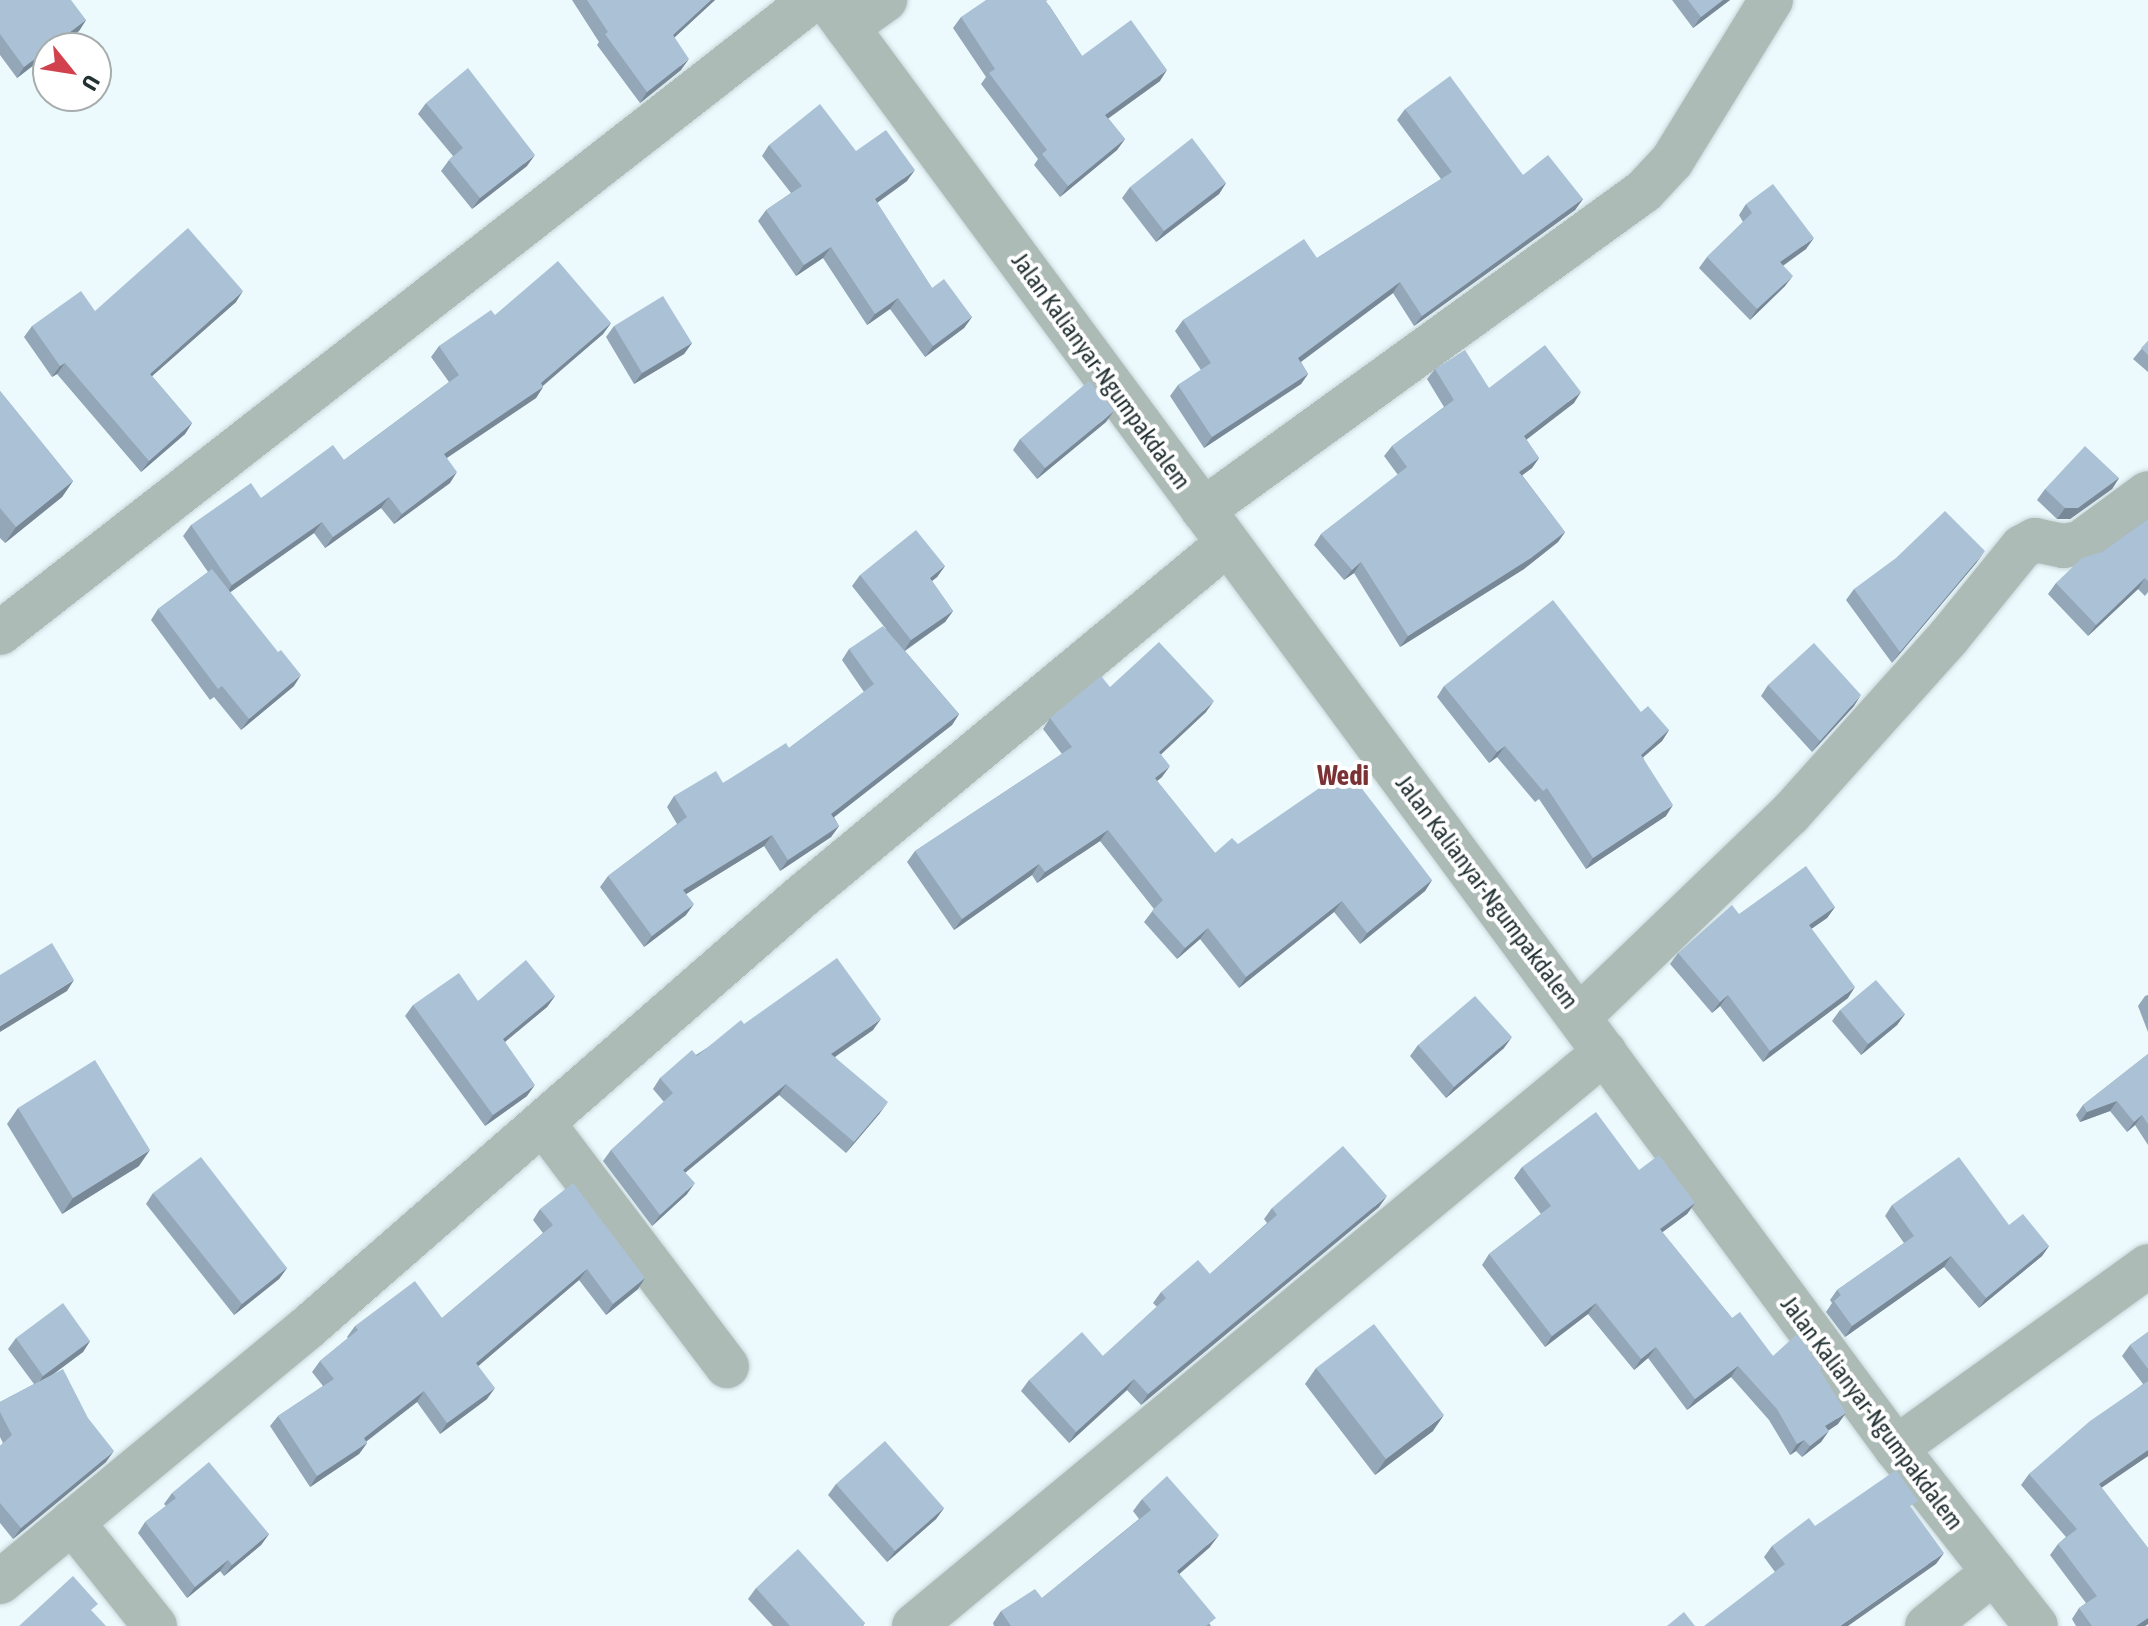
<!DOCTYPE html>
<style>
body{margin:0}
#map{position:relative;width:2148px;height:1626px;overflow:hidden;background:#ecfafd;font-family:"Asap Condensed",sans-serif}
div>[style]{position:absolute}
.roads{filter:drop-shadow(0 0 2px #c8d6d9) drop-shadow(0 0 2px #c8d6d9)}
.minor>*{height:44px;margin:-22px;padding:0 22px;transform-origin:22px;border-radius:22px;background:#adbbb7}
.tertiary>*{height:44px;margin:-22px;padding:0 22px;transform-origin:22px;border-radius:22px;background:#adbbb7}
.wall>*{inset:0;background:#93a7b8}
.shaded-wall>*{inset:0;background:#788896}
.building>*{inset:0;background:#abc2d6}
span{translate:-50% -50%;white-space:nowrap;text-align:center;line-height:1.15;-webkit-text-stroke:8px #fff;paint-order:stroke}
.street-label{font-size:24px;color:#233133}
.quarter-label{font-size:28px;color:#7a3235;font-weight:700}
.north{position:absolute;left:32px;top:32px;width:80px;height:80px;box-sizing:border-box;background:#fff;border:2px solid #a7adad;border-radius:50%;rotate:120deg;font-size:22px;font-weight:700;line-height:32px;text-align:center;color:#233133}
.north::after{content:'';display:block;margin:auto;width:28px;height:36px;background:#d2424e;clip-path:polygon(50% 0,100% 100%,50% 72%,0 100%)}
</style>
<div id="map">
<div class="roads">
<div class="minor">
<i style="left:847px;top:27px;width:47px;rotate:-35.4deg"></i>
<i style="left:1203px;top:510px;width:544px;rotate:-35.88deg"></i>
<i style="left:1644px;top:191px;width:41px;rotate:-47deg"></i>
<i style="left:1672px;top:161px;width:189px;rotate:-58.4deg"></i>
<i style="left:0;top:633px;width:1030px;rotate:-37.94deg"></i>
<i style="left:1580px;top:1016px;width:291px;rotate:-43.9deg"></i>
<i style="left:1790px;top:814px;width:237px;rotate:-48.1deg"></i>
<i style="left:1948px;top:638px;width:117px;rotate:-50.9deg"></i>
<i style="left:2022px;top:547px;width:15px;rotate:-28deg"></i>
<i style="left:2035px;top:540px;width:29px;rotate:12deg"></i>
<i style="left:2063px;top:546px;width:17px;rotate:-10deg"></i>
<i style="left:2080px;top:543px;width:84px;rotate:-36.3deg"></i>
<i style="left:543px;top:1123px;width:305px;rotate:52.9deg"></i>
<i style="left:1896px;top:1448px;width:311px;rotate:-35.8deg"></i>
<i style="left:72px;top:1522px;width:133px;rotate:51.4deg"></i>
<i style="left:0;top:1582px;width:398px;rotate:-39.6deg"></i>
<i style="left:307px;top:1328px;width:656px;rotate:-41.1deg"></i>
<i style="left:801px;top:897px;width:553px;rotate:-39.65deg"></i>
<i style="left:914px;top:1626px;width:898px;rotate:-39.72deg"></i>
<i style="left:1927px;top:1626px;width:86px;rotate:-38.9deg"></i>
</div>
<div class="tertiary">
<i style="left:827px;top:0;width:1800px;rotate:53.56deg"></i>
<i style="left:1896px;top:1448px;width:226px;rotate:51.8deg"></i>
</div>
</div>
<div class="wall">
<i style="clip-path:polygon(0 0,86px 20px,79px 31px,48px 48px,48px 54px,17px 78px,0 55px)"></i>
<i style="clip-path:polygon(572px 0,715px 0,674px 38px,681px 70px,640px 103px,597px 45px,599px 42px)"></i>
<i style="clip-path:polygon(1672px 0,1730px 0,1693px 28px)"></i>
<i style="clip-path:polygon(1049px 5px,1082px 56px,1160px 81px,1108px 118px,1125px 139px,1117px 150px,1060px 197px,1034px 165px,1038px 159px,981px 84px,986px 77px,953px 28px,961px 17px)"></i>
<i style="clip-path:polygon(426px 103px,527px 166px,472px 209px,441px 171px,449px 160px,453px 156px,418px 114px)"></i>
<i style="clip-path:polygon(1405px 109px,1523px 175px,1583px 199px,1575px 210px,1414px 326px,1393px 293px,1301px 362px,1308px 374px,1301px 384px,1204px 448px,1170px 396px,1178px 385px,1201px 370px,1175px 331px,1183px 320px,1317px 258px,1441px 179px,1397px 120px)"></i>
<i style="clip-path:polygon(769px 145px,856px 151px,907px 181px,877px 203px,932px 288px,972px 317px,964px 328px,925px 357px,890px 309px,867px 325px,823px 258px,796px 276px,758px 221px,766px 210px,791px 193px,762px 156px)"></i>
<i style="clip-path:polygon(1226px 183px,1219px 194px,1156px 242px,1122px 198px,1130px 187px)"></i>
<i style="clip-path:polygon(1746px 204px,1806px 249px,1783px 266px,1785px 286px,1750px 320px,1699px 268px,1707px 257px,1743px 222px,1739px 215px)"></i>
<i style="clip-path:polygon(236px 302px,152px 376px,192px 423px,185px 434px,141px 472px,57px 374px,52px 377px,24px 337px,32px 326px,95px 311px)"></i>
<i style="clip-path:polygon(495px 315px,611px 323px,603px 334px,543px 386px,543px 387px,536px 398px,447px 458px,450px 483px,394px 524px,381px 508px,325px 548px,314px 533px,230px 592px,294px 686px,241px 730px,214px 697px,210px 700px,151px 620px,158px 609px,208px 572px,183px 536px,191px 525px,261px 498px,344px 460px,449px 382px,431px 357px,439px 346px)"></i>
<i style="clip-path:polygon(614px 326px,692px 343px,684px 354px,634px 384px,606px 337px)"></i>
<i style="clip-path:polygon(2148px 341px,2148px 372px,2133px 359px)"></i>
<i style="clip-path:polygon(1435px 369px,1489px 388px,1574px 403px,1526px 439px,1539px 458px,1532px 468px,1522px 475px,1565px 532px,1558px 542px,1524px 569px,1400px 647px,1354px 573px,1344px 580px,1314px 545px,1321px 534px,1398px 475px,1384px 456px,1392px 446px,1444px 407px,1427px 379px)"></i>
<i style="clip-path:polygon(0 391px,73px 481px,62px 497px,5px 543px,0 538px)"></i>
<i style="clip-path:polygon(1106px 422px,1037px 479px,1013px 450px,1020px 439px)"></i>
<i style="clip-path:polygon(2119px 478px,2112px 489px,2070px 519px,2057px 519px,2037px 500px,2045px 489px)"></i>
<i style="clip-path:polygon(2148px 519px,2148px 592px,2145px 596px,2138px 589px,2088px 636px,2048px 594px,2056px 583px,2102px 552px)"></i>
<i style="clip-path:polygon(1977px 562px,1892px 663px,1846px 600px,1854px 589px)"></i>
<i style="clip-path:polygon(945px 566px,937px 577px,932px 581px,953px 611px,945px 622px,905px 651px,959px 714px,952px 725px,834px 817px,839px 826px,831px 837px,780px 871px,764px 846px,686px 894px,686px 915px,644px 947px,600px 887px,608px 876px,677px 824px,667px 807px,674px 796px,723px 783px,789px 748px,864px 692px,842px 660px,849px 649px,886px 629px,852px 586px,860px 575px)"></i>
<i style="clip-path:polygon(1768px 685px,1854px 706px,1812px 752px,1761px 696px)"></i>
<i style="clip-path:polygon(1444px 686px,1669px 730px,1662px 741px,1643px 757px,1666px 816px,1586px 869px,1539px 799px,1535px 802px,1497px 757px,1489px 763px,1437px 697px)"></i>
<i style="clip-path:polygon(1110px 687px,1206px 712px,1161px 754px,1162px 777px,1157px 781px,1215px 853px,1238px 844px,1432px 880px,1425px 891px,1360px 944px,1334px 912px,1239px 988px,1200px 939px,1177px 959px,1144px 922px,1154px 909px,1100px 841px,1037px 883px,1032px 875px,954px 930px,907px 862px,915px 851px,1062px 754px,1043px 729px,1050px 718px)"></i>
<i style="clip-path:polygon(1835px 907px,1827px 918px,1811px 929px,1848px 998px,1763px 1062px,1720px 1006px,1712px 1013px,1670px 964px,1678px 953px,1739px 914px)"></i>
<i style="clip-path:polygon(2148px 995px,2148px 1032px,2138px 1006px,2145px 996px)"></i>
<i style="clip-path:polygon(555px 996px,547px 1007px,505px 1042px,527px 1096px,485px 1126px,405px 1016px,413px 1005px)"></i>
<i style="clip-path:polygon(1840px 1010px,1905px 1014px,1897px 1025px,1861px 1055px,1832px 1021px)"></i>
<i style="clip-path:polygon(744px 1024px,873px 1030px,835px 1057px,880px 1113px,846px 1153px,779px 1095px,685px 1173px,687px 1194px,652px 1226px,603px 1161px,611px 1150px,664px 1102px,653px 1089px,660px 1078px)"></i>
<i style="clip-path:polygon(1418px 1045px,1504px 1048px,1446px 1098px,1410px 1056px)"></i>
<i style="clip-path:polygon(2148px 1054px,2148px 1145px,2135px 1125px,2127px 1132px,2110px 1111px,2080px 1122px,2076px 1115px,2083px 1105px)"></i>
<i style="clip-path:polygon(18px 1108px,139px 1166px,62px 1214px,7px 1124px)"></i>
<i style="clip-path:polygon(1522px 1167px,1639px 1170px,1695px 1203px,1687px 1214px,1662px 1232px,1732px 1318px,1773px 1356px,1820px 1371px,1838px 1424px,1828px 1431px,1821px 1442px,1802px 1457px,1796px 1451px,1790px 1455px,1769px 1420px,1731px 1377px,1687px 1410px,1648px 1358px,1634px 1370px,1588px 1314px,1545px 1347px,1482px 1265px,1489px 1254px,1541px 1214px,1514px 1178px)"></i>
<i style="clip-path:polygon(153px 1193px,287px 1268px,279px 1279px,234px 1315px,146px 1204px)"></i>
<i style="clip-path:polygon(1892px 1205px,2009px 1225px,2049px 1246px,2042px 1256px,1979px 1308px,1944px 1267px,1845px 1337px,1826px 1312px,1832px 1303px,1830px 1300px,1837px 1290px,1904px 1243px,1885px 1216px)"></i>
<i style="clip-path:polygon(1379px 1207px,1141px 1405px,1127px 1390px,1069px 1443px,1021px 1391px,1029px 1380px,1103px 1356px,1157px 1307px,1153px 1303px,1161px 1292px,1210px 1274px,1267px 1223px,1264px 1219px,1272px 1208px)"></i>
<i style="clip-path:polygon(540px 1209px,645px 1278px,638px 1289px,606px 1315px,579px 1280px,478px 1366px,487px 1399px,440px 1434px,417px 1402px,366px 1442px,367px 1443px,359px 1454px,310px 1487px,270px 1426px,278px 1416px,323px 1386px,312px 1372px,320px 1361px,348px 1338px,347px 1337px,355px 1326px,442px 1318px,543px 1233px,533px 1220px)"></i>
<i style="clip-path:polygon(2148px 1332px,2148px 1456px,2101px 1487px,2148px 1548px,2148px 1624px,2145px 1626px,2076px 1626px,2072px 1619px,2079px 1608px,2086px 1603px,2050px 1555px,2058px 1544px,2066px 1537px,2021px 1485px,2029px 1474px,2143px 1384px,2122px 1356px,2130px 1345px)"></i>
<i style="clip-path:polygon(16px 1338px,90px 1341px,83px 1352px,52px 1375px,106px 1462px,13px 1539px,0 1523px,0 1446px,3px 1443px,0 1437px,0 1402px,34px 1384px,8px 1349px)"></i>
<i style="clip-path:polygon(1316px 1368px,1433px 1431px,1375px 1475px,1305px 1384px)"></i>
<i style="clip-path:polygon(836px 1484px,944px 1508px,936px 1519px,887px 1562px,828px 1495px)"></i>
<i style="clip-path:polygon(172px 1493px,269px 1534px,261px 1545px,224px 1576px,220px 1571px,187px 1598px,138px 1533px,145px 1522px,166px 1506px,164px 1504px)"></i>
<i style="clip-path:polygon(1142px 1499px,1210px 1547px,1179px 1574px,1211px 1626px,994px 1626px,993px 1623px,1001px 1611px,1042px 1598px,1139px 1519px,1133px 1511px)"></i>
<i style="clip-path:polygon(1912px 1509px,1936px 1564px,1775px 1572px,1764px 1557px,1772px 1546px,1815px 1526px)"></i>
<i style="clip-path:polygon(756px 1588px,865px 1623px,863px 1626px,773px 1626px,748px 1599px)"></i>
</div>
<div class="shaded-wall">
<i style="clip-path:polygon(711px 0,715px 0,665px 46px,673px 35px)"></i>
<i style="clip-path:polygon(1723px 0,1730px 0,1693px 28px,1701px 17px)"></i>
<i style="clip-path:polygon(86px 20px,79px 31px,56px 48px,49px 48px)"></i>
<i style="clip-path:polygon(48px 49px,48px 54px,17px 78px,24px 67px)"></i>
<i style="clip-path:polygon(689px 59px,681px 70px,640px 103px,647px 92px)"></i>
<i style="clip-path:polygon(1167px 70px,1160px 81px,1098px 126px,1105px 115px)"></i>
<i style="clip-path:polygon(1125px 139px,1117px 150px,1060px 197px,1068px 186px)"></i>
<i style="clip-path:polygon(535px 155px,527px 166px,472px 209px,480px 198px)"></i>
<i style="clip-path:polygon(915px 170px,907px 181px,867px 210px,875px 199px)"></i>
<i style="clip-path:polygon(1226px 183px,1219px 194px,1156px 242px,1164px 231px)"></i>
<i style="clip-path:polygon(1583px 199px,1575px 210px,1414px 326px,1422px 316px)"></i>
<i style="clip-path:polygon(1814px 238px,1806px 249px,1772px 273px,1780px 262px)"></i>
<i style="clip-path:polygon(831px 247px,823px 258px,796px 276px,804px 265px)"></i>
<i style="clip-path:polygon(1793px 276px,1785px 286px,1750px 320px,1757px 309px)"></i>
<i style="clip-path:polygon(1400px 282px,1393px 293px,1291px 369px,1298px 358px)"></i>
<i style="clip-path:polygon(243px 291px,236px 302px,142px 385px,150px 374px)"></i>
<i style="clip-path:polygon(898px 298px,890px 309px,867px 325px,875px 314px)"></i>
<i style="clip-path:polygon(972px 317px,964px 328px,925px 357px,933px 346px)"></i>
<i style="clip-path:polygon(611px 323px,603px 334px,534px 393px,543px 387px,536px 398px,436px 465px,444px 454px,541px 383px)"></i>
<i style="clip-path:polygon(692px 343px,684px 354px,634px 384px,642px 373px)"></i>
<i style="clip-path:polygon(65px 363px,57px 374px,52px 377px,60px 366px)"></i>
<i style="clip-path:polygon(1308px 374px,1301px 384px,1204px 448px,1212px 437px)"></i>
<i style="clip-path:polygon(1581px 392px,1574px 403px,1517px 447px,1524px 436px)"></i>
<i style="clip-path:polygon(1114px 411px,1106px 422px,1037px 479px,1045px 468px)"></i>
<i style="clip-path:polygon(192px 423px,185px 434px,141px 472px,149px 461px)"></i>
<i style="clip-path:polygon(1539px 458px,1532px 468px,1512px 483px,1519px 472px)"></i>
<i style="clip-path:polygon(457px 472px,450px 483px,394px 524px,402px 514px)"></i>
<i style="clip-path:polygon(2119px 478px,2112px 489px,2070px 519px,2057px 519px,2065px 508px)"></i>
<i style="clip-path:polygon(73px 481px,62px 497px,5px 543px,16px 527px)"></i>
<i style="clip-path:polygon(389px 497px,381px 508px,325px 548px,333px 537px)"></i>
<i style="clip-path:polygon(322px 522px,314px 533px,225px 596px,232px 585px)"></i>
<i style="clip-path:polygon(1565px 532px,1558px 542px,1524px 569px,1400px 647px,1408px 636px)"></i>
<i style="clip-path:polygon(1985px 551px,1977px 562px,1892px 663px,1900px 652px)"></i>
<i style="clip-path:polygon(1361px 562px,1354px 573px,1344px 580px,1352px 570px)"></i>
<i style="clip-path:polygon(945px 566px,937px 577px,922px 589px,930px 578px)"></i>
<i style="clip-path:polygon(2145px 578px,2138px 589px,2088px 636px,2096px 625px)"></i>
<i style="clip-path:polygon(953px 611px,945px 622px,904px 651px,911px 640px)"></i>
<i style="clip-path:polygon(301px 675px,294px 686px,241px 730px,249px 719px)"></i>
<i style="clip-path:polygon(1861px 695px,1854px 706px,1812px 752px,1820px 741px)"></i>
<i style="clip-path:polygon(1214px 701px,1206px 712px,1152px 763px,1159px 752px)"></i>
<i style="clip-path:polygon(959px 714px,952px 725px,824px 825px,831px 814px)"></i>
<i style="clip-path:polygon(1669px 730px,1662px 741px,1633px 766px,1641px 755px)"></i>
<i style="clip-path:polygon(1505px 746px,1497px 757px,1489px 763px,1497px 752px)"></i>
<i style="clip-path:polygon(1170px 766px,1162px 777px,1147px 789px,1155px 778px)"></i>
<i style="clip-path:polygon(1673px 805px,1666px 816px,1586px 869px,1593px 858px)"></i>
<i style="clip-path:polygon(839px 826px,831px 837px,780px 871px,788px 860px)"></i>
<i style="clip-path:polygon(1108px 830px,1100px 841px,1037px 883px,1045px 872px)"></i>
<i style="clip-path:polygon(772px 835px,764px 846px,675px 901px,683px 890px)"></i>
<i style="clip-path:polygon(1039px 864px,1032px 875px,954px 930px,962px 919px)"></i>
<i style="clip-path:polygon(1432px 880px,1425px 891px,1360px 944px,1367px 933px)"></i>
<i style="clip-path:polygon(1342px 901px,1334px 912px,1239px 988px,1246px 977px)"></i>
<i style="clip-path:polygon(694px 904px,686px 915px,644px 947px,652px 936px)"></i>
<i style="clip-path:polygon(1835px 907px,1827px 918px,1801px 936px,1809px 925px)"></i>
<i style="clip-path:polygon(1208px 928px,1200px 939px,1177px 959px,1185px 948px)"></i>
<i style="clip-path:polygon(74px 980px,67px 991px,0 1032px,0 1026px)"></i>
<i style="clip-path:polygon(1855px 987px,1848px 998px,1763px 1062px,1770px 1051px)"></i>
<i style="clip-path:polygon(1728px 995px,1720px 1006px,1712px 1013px,1720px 1002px)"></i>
<i style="clip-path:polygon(555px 996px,547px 1007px,495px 1050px,503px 1039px)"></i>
<i style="clip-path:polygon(1905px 1014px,1897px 1025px,1861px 1055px,1868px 1044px)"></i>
<i style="clip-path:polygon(881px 1019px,873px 1030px,823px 1065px,831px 1054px)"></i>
<i style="clip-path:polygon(1512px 1037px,1504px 1048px,1446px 1098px,1454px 1087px)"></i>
<i style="clip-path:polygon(786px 1084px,779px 1095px,675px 1181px,683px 1170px)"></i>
<i style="clip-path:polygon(535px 1085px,527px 1096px,485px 1126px,493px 1115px)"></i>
<i style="clip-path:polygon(2117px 1101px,2110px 1111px,2080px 1122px,2087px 1112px)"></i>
<i style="clip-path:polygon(888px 1102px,880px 1113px,846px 1153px,854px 1142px)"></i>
<i style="clip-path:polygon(2142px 1115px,2135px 1125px,2127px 1132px,2134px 1122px)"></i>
<i style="clip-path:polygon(150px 1150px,139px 1166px,62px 1214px,73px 1198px)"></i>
<i style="clip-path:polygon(695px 1183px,687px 1194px,652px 1226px,660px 1215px)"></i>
<i style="clip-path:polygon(1387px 1196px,1379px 1207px,1141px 1405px,1148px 1394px)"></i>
<i style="clip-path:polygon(1695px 1203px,1687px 1214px,1652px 1240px,1660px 1229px)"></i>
<i style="clip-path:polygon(2049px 1246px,2042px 1256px,1979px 1308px,1986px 1298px)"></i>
<i style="clip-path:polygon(1951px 1256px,1944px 1267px,1845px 1337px,1852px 1326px)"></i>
<i style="clip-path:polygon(287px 1268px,279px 1279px,234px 1315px,242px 1304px)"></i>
<i style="clip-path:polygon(587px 1269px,579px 1280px,469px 1374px,476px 1363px)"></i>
<i style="clip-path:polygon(645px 1278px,638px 1289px,606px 1315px,613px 1304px)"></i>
<i style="clip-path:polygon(1596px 1303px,1588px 1314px,1545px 1347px,1552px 1336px)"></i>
<i style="clip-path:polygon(90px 1341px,83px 1352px,36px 1387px,43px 1376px)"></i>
<i style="clip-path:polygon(1656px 1347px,1648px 1358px,1634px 1370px,1641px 1359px)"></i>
<i style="clip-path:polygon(1738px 1366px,1731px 1377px,1687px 1410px,1695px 1399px)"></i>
<i style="clip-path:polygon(1134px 1379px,1127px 1390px,1069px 1443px,1076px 1432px)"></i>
<i style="clip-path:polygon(495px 1388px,487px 1399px,440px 1434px,447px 1423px)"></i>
<i style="clip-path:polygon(424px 1391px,417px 1402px,356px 1449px,364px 1438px)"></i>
<i style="clip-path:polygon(1846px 1413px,1838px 1424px,1818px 1437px,1825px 1426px)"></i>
<i style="clip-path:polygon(1444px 1415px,1433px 1431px,1375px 1475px,1386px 1459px)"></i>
<i style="clip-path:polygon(1829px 1431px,1821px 1442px,1802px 1457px,1810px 1446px)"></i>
<i style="clip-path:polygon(1804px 1440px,1796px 1451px,1790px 1455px,1797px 1444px)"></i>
<i style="clip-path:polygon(367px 1443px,359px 1454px,310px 1487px,317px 1476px)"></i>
<i style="clip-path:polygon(2148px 1450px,2148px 1456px,2091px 1495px,2099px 1484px)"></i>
<i style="clip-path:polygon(114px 1451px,106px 1462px,13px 1539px,21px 1528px)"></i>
<i style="clip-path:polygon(944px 1508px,936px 1519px,887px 1562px,895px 1551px)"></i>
<i style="clip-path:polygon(269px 1534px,261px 1545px,224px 1576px,232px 1565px)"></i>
<i style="clip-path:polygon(1219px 1535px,1210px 1547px,1168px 1584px,1177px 1571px)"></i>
<i style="clip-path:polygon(1944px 1553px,1936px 1564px,1848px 1626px,1840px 1626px)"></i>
<i style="clip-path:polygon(228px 1560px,220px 1571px,187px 1598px,195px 1587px)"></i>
<i style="clip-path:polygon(2148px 1618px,2148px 1624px,2145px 1626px,2136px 1626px)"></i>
</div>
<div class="building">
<i style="clip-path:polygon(0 0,71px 0,86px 20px,24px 67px,0 34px)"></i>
<i style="clip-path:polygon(587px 0,711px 0,673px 35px,689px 59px,647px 92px,605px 34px,608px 32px)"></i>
<i style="clip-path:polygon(986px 0,1048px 0,1046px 1px,1082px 56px,1131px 20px,1167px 70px,1105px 115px,1125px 139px,1068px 186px,1042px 154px,1047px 150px,989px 73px,995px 69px,961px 17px)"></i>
<i style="clip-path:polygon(1688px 0,1723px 0,1701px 17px)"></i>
<i style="clip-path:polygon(468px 68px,535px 155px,480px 198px,449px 160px,463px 148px,426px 103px)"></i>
<i style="clip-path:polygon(1450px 76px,1523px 175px,1548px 155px,1583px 199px,1422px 316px,1400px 282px,1298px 358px,1308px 374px,1212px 437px,1178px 385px,1211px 363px,1183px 320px,1304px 239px,1317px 258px,1452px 172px,1405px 109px)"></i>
<i style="clip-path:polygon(820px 104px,856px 151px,886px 130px,915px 170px,875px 199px,932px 288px,944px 279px,972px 317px,933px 346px,898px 298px,875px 314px,831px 247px,804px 265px,766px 210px,802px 186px,769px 145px)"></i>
<i style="clip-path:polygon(1192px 138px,1226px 183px,1164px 231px,1130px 187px)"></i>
<i style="clip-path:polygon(1773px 184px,1814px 238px,1780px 262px,1793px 276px,1757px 309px,1707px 257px,1752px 213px,1746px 204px)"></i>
<i style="clip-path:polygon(188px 228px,243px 291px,150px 374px,192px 423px,149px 461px,65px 363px,60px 366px,32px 326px,81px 291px,95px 311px)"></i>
<i style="clip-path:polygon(558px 261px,611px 323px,541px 383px,543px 387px,444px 454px,457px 472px,402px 514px,389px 497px,333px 537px,322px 522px,232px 585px,191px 525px,251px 483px,261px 498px,333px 445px,344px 460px,459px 375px,439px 346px,491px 310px,495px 315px)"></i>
<i style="clip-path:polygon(663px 296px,692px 343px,642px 373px,614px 326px)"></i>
<i style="clip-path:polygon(2148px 341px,2148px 355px,2141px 348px)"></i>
<i style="clip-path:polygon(1545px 345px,1581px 392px,1524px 436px,1539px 458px,1519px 472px,1565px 532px,1531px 558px,1408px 636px,1361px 562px,1352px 570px,1321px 534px,1407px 467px,1392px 446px,1454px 400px,1435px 369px,1465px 350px,1489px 388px)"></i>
<i style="clip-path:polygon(1089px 381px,1114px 411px,1045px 468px,1020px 439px)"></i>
<i style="clip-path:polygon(0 391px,73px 481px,16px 527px,0 508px)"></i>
<i style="clip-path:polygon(2085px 446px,2119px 478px,2078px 508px,2065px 508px,2045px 489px)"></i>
<i style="clip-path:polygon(1945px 511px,1985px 551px,1900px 652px,1854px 589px,1896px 558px)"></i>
<i style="clip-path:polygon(2148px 519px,2148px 581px,2145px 578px,2096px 625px,2056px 583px,2082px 558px,2102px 552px)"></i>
<i style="clip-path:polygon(916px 530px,945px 566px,930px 578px,953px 611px,911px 640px,860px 575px)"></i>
<i style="clip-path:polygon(212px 569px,278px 652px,281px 650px,301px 675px,249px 719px,222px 686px,218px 689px,158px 609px)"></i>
<i style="clip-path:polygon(1553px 600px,1641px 712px,1648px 706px,1669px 730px,1641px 755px,1673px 805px,1593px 858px,1547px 788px,1543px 791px,1505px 746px,1497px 752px,1444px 686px)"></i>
<i style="clip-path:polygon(883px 626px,959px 714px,831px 814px,839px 826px,788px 860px,772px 835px,683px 890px,694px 904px,652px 936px,608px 876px,687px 817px,674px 796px,716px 771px,723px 783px,786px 743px,789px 748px,874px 684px,849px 649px)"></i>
<i style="clip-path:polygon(1159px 642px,1214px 701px,1159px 752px,1170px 766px,1155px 778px,1215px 853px,1232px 838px,1238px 844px,1347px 769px,1432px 880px,1367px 933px,1342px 901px,1246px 977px,1208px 928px,1185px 948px,1152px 911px,1163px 900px,1108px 830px,1045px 872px,1039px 864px,962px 919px,915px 851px,1072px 747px,1050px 718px,1101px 676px,1110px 687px)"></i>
<i style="clip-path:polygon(1814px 643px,1861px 695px,1820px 741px,1768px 685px)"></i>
<i style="clip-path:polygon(1806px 866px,1835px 907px,1809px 925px,1855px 987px,1770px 1051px,1728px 995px,1720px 1002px,1678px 953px,1732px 905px,1739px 914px)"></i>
<i style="clip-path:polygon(52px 943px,74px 980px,0 1026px,0 975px)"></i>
<i style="clip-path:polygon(837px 958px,881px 1019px,831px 1054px,888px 1102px,854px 1142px,786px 1084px,683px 1170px,695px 1183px,660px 1215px,611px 1150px,673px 1093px,660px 1078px,692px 1050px,697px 1056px,741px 1020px,744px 1024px)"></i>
<i style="clip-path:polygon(526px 960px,555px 996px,503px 1039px,535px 1085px,493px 1115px,413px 1005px,459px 973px,478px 1001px)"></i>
<i style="clip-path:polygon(1876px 980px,1905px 1014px,1868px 1044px,1840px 1010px)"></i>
<i style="clip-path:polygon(1475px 996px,1512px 1037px,1454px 1087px,1418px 1045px)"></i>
<i style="clip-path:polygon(2148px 1054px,2148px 1124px,2142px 1115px,2134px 1122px,2117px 1101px,2087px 1112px,2083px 1105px)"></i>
<i style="clip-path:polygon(95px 1060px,150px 1150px,73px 1198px,18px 1108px)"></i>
<i style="clip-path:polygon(1596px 1112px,1639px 1170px,1659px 1155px,1695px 1203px,1660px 1229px,1732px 1318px,1740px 1312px,1773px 1356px,1797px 1334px,1822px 1368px,1820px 1370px,1846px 1413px,1825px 1426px,1829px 1431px,1810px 1446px,1804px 1440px,1797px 1444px,1777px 1409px,1738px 1366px,1695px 1399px,1656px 1347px,1641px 1359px,1596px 1303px,1552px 1336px,1489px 1254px,1551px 1206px,1522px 1167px)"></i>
<i style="clip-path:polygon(1343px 1146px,1387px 1196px,1148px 1394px,1134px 1379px,1076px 1432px,1029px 1380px,1082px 1332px,1103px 1356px,1166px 1298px,1161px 1292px,1198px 1260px,1210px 1274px,1277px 1215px,1272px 1208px)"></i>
<i style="clip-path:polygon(201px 1157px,287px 1268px,242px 1304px,153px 1193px)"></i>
<i style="clip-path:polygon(1959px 1157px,2009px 1225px,2023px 1214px,2049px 1246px,1986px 1298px,1951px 1256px,1852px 1326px,1834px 1301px,1841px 1295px,1837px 1290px,1914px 1236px,1892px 1205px)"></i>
<i style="clip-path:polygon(573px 1183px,645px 1278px,613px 1304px,587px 1269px,476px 1363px,495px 1388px,447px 1423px,424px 1391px,364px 1438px,367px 1443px,317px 1476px,278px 1416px,334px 1379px,320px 1361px,358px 1330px,355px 1326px,415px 1281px,442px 1318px,553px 1225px,540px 1209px)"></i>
<i style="clip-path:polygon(63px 1303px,90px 1341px,43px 1376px,16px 1338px)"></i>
<i style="clip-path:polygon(1374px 1324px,1444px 1415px,1386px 1459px,1316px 1368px)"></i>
<i style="clip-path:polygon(2148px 1332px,2148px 1369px,2130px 1345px)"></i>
<i style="clip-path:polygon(63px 1369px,88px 1418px,114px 1451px,21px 1528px,0 1503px,0 1446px,12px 1435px,0 1412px,0 1402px)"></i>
<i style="clip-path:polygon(2148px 1381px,2148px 1450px,2099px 1484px,2148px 1548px,2148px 1618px,2136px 1626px,2092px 1626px,2079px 1608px,2097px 1596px,2058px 1544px,2077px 1529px,2029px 1474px,2090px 1421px)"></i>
<i style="clip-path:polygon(885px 1441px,944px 1508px,895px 1551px,836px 1484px)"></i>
<i style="clip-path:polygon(209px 1462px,269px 1534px,232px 1565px,228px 1560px,195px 1587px,145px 1522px,176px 1498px,172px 1493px)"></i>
<i style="clip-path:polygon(1896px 1470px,1918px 1501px,1910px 1506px,1944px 1553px,1840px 1626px,1704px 1626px,1785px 1564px,1772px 1546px,1809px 1518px,1815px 1526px)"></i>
<i style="clip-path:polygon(1167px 1476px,1219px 1535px,1177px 1571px,1216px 1618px,1206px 1626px,1011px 1626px,1001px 1611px,1035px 1589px,1042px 1598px,1151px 1510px,1142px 1499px)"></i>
<i style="clip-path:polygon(798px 1549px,865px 1623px,862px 1626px,790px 1626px,756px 1588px)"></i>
<i style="clip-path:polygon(73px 1576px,98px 1604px,91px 1610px,106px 1626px,19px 1626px)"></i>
<i style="clip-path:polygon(1684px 1612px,1695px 1626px,1667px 1626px)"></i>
</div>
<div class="street-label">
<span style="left:1101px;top:371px;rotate:54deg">Jalan Kalianyar-Ngumpakdalem</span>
<span style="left:1487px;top:892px;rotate:53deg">Jalan Kalianyar-Ngumpakdalem</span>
<span style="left:1872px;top:1413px;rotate:53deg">Jalan Kalianyar-Ngumpakdalem</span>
</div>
<div class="quarter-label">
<span style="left:1343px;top:775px">Wedi</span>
</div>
<div class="north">U</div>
</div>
